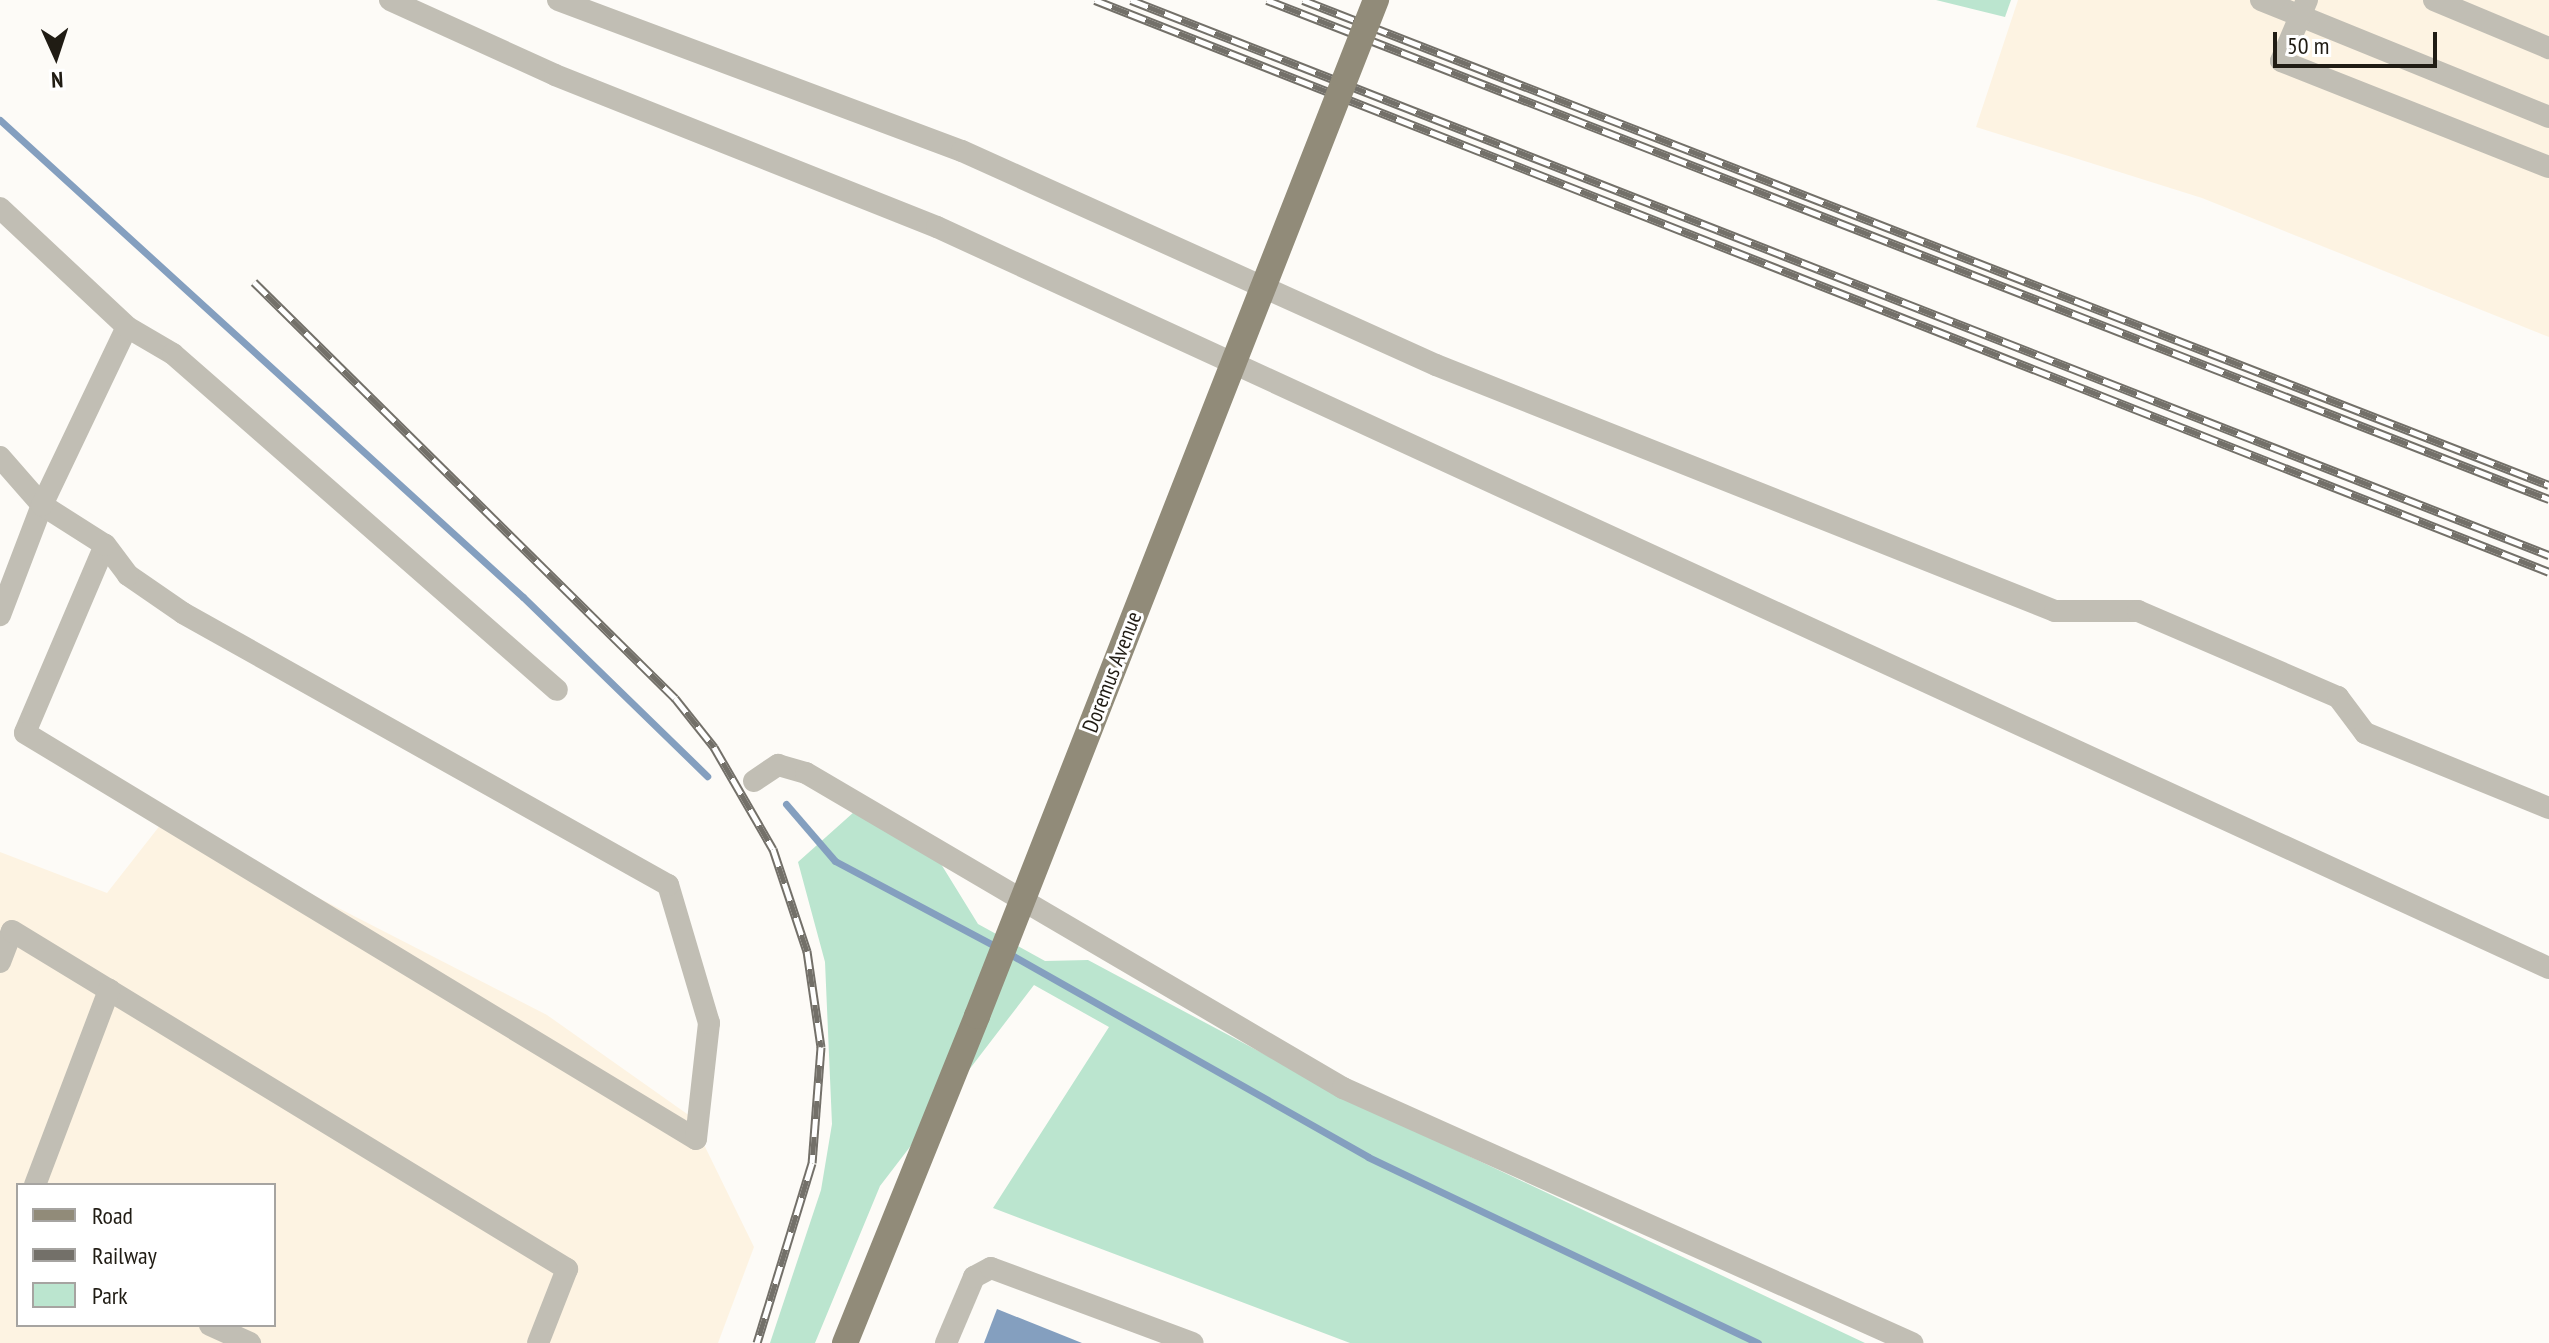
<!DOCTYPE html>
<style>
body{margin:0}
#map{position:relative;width:2549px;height:1343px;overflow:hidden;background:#fdfbf7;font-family:"PT Sans Narrow",sans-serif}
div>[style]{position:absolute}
.built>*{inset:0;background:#fdf3e2}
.green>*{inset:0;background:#bbe5cf}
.water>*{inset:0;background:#849fbf}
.stream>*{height:7px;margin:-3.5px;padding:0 3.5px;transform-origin:3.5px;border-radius:3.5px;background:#849fbf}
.minor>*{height:22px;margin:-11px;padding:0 11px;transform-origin:11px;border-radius:11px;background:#c1beb4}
.major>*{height:26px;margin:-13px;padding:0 13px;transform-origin:13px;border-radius:13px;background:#918b79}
.rail>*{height:9px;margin-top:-4.5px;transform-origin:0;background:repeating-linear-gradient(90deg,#fff 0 18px,#737069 0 36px);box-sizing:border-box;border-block:2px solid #737069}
.major-bridge>*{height:26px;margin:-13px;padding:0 13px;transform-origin:13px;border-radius:13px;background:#918b79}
span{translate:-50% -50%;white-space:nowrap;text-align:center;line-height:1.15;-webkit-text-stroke:6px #fff;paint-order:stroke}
.street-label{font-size:22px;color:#201c14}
.legend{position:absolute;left:16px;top:1183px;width:260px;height:144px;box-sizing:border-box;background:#fff;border:2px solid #a6a4a1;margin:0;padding:10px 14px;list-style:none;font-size:24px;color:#201c14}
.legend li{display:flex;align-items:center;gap:16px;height:40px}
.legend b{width:40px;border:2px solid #a6a4a1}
.north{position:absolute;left:16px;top:16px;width:80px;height:80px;-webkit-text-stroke:6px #fff;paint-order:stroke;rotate:177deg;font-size:22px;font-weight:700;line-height:32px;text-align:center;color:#201c14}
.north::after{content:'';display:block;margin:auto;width:28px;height:36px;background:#201c14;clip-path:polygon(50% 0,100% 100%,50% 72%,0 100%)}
.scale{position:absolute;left:2273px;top:32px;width:164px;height:36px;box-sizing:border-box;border:4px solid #201c14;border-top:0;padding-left:10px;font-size:24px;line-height:28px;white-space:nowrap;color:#201c14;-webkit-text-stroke:6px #fff;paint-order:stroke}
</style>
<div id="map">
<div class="built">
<i style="clip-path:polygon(2018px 0,2549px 0,2549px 337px,2202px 198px,1976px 127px)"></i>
<i style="clip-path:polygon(evenodd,165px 819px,547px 1015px,690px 1116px,754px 1247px,718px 1343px,0 1343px,0 852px,107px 893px,165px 819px,18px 1185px,274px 1185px,274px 1325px,18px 1325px,18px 1185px)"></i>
</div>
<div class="green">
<i style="clip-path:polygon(1936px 0,2011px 0,2005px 17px)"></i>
<i style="clip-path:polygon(854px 812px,941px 864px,978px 924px,1045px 961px,1088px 960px,1348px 1099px,1865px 1343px,1350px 1343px,993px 1208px,1109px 1027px,1034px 985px,880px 1186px,815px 1343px,770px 1343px,821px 1190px,832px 1124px,825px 962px,798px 862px)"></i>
</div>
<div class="water">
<i style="clip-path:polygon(997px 1309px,1082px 1343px,984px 1343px)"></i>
</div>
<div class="stream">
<i style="left:0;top:120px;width:708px;rotate:42.37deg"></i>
<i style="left:523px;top:597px;width:257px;rotate:44.2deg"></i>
<i style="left:786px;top:804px;width:75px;rotate:49.3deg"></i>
<i style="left:835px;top:861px;width:183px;rotate:28deg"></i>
<i style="left:1008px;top:953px;width:414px;rotate:29.5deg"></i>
<i style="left:1368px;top:1157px;width:432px;rotate:25.5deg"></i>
</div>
<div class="minor">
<i style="left:390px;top:0;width:181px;rotate:24.4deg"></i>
<i style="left:555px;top:75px;width:411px;rotate:21.7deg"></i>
<i style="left:937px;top:227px;width:1774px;rotate:24.69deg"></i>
<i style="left:558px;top:0;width:431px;rotate:20.5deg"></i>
<i style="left:962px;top:151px;width:520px;rotate:24.3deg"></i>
<i style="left:1436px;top:365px;width:666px;rotate:21.67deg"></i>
<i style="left:2055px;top:611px;width:83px"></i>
<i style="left:2138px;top:611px;width:218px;rotate:23.3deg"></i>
<i style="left:2338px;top:697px;width:45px;rotate:53.1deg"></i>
<i style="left:2365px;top:733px;width:199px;rotate:22.2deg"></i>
<i style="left:2261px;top:0;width:311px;rotate:22.1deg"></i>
<i style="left:2307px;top:0;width:66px;rotate:113.1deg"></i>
<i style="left:2281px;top:61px;width:288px;rotate:21.6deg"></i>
<i style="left:2434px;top:0;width:125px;rotate:22.7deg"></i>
<i style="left:0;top:208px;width:174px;rotate:43.1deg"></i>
<i style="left:0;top:457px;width:64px;rotate:48.8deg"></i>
<i style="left:42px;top:505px;width:118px;rotate:110.9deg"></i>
<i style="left:105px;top:545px;width:204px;rotate:113.1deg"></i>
<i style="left:25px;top:733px;width:784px;rotate:31.18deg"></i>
<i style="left:696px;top:1139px;width:117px;rotate:-83.6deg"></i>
<i style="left:709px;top:1023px;width:144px;rotate:-106.5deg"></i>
<i style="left:668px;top:885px;width:556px;rotate:-150.72deg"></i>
<i style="left:183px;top:613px;width:67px;rotate:-145.4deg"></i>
<i style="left:128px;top:575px;width:38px;rotate:-127deg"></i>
<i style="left:105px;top:545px;width:75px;rotate:-147.6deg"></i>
<i style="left:42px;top:505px;width:197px;rotate:-64.5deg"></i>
<i style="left:127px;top:327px;width:53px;rotate:30.4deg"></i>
<i style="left:173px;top:354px;width:510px;rotate:41.19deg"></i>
<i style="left:754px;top:781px;width:29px;rotate:-34deg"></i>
<i style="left:778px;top:765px;width:29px;rotate:16deg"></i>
<i style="left:806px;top:773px;width:623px;rotate:30.4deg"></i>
<i style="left:1343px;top:1088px;width:624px;rotate:24.14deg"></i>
<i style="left:0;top:962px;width:33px;rotate:-69deg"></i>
<i style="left:12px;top:931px;width:650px;rotate:31.34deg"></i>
<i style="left:567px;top:1269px;width:79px;rotate:111.4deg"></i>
<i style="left:35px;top:1185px;width:209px;rotate:-69.2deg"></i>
<i style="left:210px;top:1325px;width:44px;rotate:24.2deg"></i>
<i style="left:946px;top:1343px;width:72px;rotate:-67deg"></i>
<i style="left:974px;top:1277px;width:19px;rotate:-28deg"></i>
<i style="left:991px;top:1268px;width:215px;rotate:20.4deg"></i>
</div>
<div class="major">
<i style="left:845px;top:1343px;width:353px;rotate:-68deg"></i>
</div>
<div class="rail">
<i style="left:1095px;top:0;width:1562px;rotate:21.47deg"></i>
<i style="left:1131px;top:0;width:1523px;rotate:21.38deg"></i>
<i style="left:1267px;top:0;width:1376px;rotate:21.27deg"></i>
<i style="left:1303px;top:0;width:1337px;rotate:21.27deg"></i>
<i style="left:254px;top:282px;width:592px;rotate:44.66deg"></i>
<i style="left:675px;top:698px;width:63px;rotate:51.5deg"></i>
<i style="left:714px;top:747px;width:118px;rotate:60deg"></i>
<i style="left:773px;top:849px;width:108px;rotate:71.6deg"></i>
<i style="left:807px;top:951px;width:97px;rotate:81.7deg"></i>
<i style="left:821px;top:1047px;width:116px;rotate:94.4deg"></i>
<i style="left:812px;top:1163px;width:188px;rotate:107deg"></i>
</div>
<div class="major-bridge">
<i style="left:977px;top:1016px;width:1092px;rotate:-68.56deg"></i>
</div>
<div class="street-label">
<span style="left:1112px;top:672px;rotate:-69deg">Doremus Avenue</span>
</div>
<ul class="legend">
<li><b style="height:10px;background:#918b79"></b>Road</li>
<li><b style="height:10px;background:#737069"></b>Railway</li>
<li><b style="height:22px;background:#bbe5cf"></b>Park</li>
</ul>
<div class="north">N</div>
<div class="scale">50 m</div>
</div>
